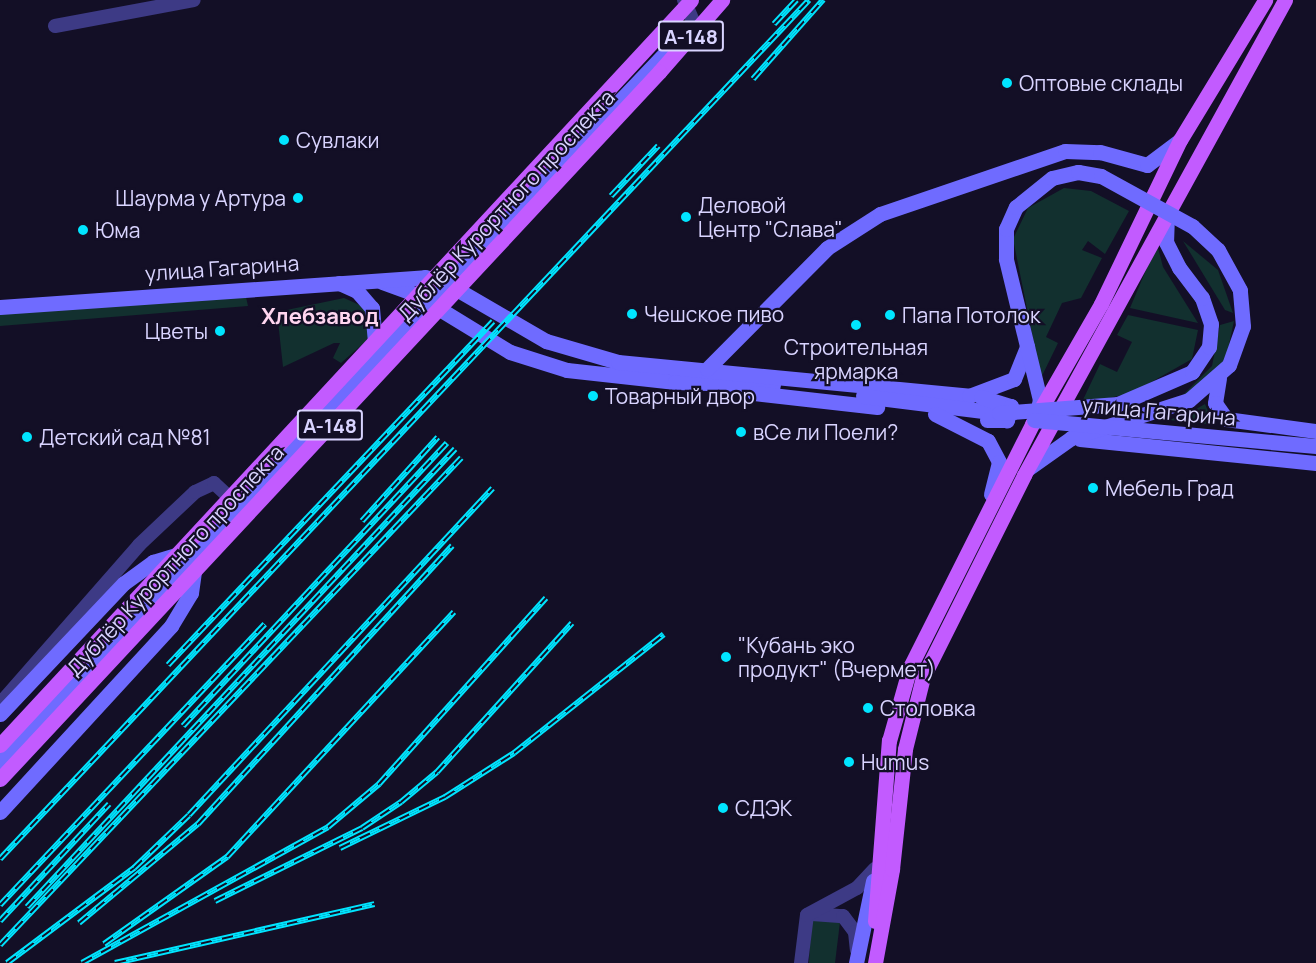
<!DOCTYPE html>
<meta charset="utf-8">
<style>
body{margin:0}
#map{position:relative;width:1316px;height:963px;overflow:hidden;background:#130f26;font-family:Manrope,sans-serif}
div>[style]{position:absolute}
.green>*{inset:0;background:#12302f}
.street>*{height:14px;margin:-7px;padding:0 7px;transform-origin:7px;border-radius:7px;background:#3d3a85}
.secondary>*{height:15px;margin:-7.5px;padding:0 7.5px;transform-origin:7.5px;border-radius:7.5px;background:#6f6bff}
.primary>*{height:15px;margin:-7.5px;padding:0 7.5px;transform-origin:7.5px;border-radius:7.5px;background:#c25bff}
.rail>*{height:6px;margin-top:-3px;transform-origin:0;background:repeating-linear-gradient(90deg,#130f26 0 11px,#00e5ff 0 22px);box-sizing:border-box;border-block:2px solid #00e5ff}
.secondary-bridge>*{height:15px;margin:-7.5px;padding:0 7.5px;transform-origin:7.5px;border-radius:7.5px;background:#6f6bff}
.primary-bridge>*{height:15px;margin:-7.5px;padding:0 7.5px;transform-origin:7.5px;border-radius:7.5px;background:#c25bff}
.dots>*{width:16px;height:16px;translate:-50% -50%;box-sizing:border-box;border:3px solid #130f26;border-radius:50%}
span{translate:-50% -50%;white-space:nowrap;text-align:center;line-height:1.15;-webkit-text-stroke:4.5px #130f26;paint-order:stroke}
.shield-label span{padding:2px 4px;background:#130f26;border:2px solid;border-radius:4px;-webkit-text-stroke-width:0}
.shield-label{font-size:20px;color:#d9d4ff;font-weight:700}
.poi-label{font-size:21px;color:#d9d4ff}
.left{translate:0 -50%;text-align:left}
.right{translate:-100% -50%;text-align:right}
.street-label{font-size:21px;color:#d9d4ff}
.neighbourhood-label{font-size:22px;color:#ffd6f0;font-weight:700}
</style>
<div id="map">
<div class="green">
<i style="clip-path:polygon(1064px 188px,1091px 191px,1129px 211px,1105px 254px,1088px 241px,1082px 250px,1102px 258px,1081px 298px,1062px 303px,1046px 337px,1058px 343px,1041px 378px,1013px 239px,1028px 208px)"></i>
<i style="clip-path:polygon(1183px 241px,1218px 270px,1233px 313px,1225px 310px)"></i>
<i style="clip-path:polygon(1157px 244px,1163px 267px,1198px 323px,1130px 308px)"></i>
<i style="clip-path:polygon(244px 288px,248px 306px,0 326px,0 307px)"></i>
<i style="clip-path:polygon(344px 298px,364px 307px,370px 332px,366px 341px,341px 363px,333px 358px,340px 343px,334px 343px,283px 367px,277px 312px)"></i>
<i style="clip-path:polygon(1128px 315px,1198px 330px,1192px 359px,1132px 393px,1081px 404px,1100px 364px,1117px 372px,1132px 342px,1117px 335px)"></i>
<i style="clip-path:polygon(1234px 321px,1226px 358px,1207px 382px,1182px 396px,1212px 366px,1220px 325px)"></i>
<i style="clip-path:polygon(1205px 404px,1214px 425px,1169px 420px,1189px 413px)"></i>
<i style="clip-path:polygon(811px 920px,840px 922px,835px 963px,809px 963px)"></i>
</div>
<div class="street">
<i style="left:684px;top:0;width:25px;rotate:67deg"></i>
<i style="left:55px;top:26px;width:141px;rotate:-10.6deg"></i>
<i style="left:0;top:704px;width:211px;rotate:-48.8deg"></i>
<i style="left:139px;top:545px;width:77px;rotate:-43.4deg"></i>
<i style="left:195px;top:492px;width:21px;rotate:-25deg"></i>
<i style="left:214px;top:483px;width:33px;rotate:43deg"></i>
<i style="left:812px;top:914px;width:31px;rotate:4deg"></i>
<i style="left:843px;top:916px;width:20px;rotate:53deg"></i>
<i style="left:855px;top:932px;width:18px;rotate:84deg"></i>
<i style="left:801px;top:963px;width:48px;rotate:-82.9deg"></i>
<i style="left:807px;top:915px;width:57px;rotate:-28.4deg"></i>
<i style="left:857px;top:888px;width:26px;rotate:-47deg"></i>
</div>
<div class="secondary">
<i style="left:1167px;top:215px;width:27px;rotate:92deg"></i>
<i style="left:1166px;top:242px;width:29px;rotate:63deg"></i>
<i style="left:382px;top:282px;width:35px;rotate:20deg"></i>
<i style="left:415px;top:294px;width:111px;rotate:31.4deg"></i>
<i style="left:510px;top:352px;width:60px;rotate:17.5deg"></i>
<i style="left:567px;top:370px;width:109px;rotate:6.3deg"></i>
<i style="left:675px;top:382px;width:98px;rotate:1.8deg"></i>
<i style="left:339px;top:283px;width:20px;rotate:24deg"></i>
<i style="left:357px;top:291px;width:23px;rotate:49deg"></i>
<i style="left:372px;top:308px;width:38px;rotate:85deg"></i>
<i style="left:0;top:307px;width:426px;rotate:-4deg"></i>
<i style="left:425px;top:277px;width:22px;rotate:16deg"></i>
<i style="left:446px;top:283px;width:116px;rotate:30.1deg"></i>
<i style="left:546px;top:341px;width:75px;rotate:16.3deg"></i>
<i style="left:618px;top:362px;width:353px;rotate:5.5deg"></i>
<i style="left:969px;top:396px;width:48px;rotate:-20.7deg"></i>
<i style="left:1014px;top:379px;width:35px;rotate:-68deg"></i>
<i style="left:372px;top:362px;width:453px;rotate:-46.5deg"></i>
<i style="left:707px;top:369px;width:170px;rotate:-45.2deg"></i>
<i style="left:827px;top:248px;width:63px;rotate:-32.7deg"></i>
<i style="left:880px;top:214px;width:195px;rotate:-18.8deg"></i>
<i style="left:1065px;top:151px;width:35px;rotate:2deg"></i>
<i style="left:1100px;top:152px;width:49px;rotate:15.5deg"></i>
<i style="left:1147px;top:165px;width:40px;rotate:-37deg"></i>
<i style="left:1219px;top:378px;width:25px;rotate:99deg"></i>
<i style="left:1215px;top:403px;width:19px;rotate:55deg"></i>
<i style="left:1226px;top:419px;width:91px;rotate:7.6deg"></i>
<i style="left:754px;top:393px;width:124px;rotate:6.5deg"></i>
<i style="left:863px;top:396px;width:137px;rotate:7.1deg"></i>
<i style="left:981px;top:397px;width:31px;rotate:17deg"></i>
<i style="left:1011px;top:406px;width:15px;rotate:106deg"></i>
<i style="left:1007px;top:420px;width:20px;rotate:180deg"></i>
<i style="left:935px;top:414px;width:59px;rotate:27deg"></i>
<i style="left:988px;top:441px;width:24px;rotate:62deg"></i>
<i style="left:999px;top:462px;width:33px;rotate:104deg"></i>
<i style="left:1036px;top:415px;width:16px;rotate:-75deg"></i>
<i style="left:1040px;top:400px;width:145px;rotate:-103.6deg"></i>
<i style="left:1006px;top:259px;width:30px;rotate:-90deg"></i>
<i style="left:1006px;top:229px;width:24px;rotate:-66deg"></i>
<i style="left:1016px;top:207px;width:46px;rotate:-38.9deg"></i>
<i style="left:1052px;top:178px;width:27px;rotate:-13deg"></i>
<i style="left:1078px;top:172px;width:23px;rotate:10deg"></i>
<i style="left:1080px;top:439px;width:237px;rotate:5.8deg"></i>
<i style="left:1029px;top:468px;width:52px;rotate:-35.5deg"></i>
<i style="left:1071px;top:438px;width:124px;rotate:-17.9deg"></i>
<i style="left:1189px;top:400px;width:53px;rotate:-41.2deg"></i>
<i style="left:1229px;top:365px;width:41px;rotate:-70.3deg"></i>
<i style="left:1243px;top:326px;width:36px;rotate:-95deg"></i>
<i style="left:1240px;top:290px;width:46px;rotate:-118.8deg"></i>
<i style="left:1218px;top:250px;width:35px;rotate:-137deg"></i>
<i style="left:0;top:714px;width:180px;rotate:-46.6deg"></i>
<i style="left:124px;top:583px;width:36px;rotate:-36deg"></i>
<i style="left:153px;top:562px;width:31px;rotate:-17deg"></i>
<i style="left:0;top:761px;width:539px;rotate:-47.1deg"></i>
<i style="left:0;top:812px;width:253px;rotate:-47.4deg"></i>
<i style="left:171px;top:626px;width:39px;rotate:-59deg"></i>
<i style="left:191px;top:593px;width:29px;rotate:-82deg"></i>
<i style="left:856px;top:963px;width:84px;rotate:-78.3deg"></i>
</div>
<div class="primary">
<i style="left:659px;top:72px;width:96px;rotate:-48.8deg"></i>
<i style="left:875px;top:921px;width:181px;rotate:-85.6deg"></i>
<i style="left:889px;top:741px;width:77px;rotate:-74.2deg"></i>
<i style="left:910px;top:667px;width:272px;rotate:-63.3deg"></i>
<i style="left:1032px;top:424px;width:138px;rotate:-60.1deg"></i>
<i style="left:1101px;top:304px;width:182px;rotate:-64.3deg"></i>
<i style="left:1180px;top:140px;width:164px;rotate:-58.7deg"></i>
<i style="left:875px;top:963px;width:96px;rotate:-79.7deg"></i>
<i style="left:892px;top:869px;width:121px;rotate:-83.8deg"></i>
<i style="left:905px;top:749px;width:74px;rotate:-76deg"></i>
<i style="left:923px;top:677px;width:226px;rotate:-63.4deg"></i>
<i style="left:1024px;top:475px;width:542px;rotate:-61.21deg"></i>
</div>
<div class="rail">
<i style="left:774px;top:24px;width:33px;rotate:-47deg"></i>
<i style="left:753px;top:79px;width:106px;rotate:-48.5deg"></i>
<i style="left:611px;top:196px;width:69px;rotate:-46.8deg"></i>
<i style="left:362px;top:521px;width:113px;rotate:-47.9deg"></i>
<i style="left:168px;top:665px;width:473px;rotate:-46.6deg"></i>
<i style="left:183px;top:726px;width:387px;rotate:-47deg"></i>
<i style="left:340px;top:848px;width:117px;rotate:-25.9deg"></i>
<i style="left:445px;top:797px;width:82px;rotate:-32.5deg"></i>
<i style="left:514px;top:753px;width:191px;rotate:-38.4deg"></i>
<i style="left:0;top:859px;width:1180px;rotate:-46.72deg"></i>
<i style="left:215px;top:901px;width:164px;rotate:-26.4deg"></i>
<i style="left:362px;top:828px;width:47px;rotate:-33.7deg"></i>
<i style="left:401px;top:802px;width:47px;rotate:-39.8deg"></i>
<i style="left:437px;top:772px;width:201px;rotate:-47.8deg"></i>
<i style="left:0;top:905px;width:386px;rotate:-46.7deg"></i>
<i style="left:27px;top:907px;width:627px;rotate:-46.94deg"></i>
<i style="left:0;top:921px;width:160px;rotate:-47deg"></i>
<i style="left:79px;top:923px;width:155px;rotate:-39.8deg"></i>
<i style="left:198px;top:824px;width:377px;rotate:-47.6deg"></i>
<i style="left:104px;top:944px;width:151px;rotate:-35.3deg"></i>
<i style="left:227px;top:857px;width:334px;rotate:-47.2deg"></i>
<i style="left:0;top:945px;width:671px;rotate:-46.57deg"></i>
<i style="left:7px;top:963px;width:159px;rotate:-36.8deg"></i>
<i style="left:134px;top:868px;width:76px;rotate:-43.9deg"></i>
<i style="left:189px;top:815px;width:446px;rotate:-47.1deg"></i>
<i style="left:82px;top:963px;width:281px;rotate:-28.9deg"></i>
<i style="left:328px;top:827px;width:67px;rotate:-40.1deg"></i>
<i style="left:379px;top:784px;width:250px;rotate:-48.1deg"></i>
<i style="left:115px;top:963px;width:266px;rotate:-12.8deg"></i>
</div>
<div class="secondary-bridge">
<i style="left:1101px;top:176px;width:104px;rotate:28.8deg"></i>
<i style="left:999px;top:413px;width:119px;rotate:-4.3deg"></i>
<i style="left:1118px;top:404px;width:81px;rotate:-23.4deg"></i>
<i style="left:1192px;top:372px;width:30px;rotate:-56deg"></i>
<i style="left:1209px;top:347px;width:23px;rotate:-85deg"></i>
<i style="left:1211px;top:324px;width:28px;rotate:-109deg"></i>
<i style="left:1202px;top:298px;width:38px;rotate:-127deg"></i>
<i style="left:1034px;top:420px;width:283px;rotate:5.3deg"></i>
</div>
<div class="primary-bridge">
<i style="left:0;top:745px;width:1016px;rotate:-47.15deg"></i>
<i style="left:0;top:779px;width:967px;rotate:-47.01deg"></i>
</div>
<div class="dots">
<i style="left:1007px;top:83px;background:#00e5ff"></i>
<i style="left:284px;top:140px;background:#00e5ff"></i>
<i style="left:298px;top:198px;background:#00e5ff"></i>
<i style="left:686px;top:217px;background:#00e5ff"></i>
<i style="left:83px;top:230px;background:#00e5ff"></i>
<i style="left:632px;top:314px;background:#00e5ff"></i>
<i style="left:890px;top:315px;background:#00e5ff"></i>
<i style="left:856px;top:325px;background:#00e5ff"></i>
<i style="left:220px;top:331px;background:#00e5ff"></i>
<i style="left:593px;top:396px;background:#00e5ff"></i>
<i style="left:741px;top:432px;background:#00e5ff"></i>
<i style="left:27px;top:437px;background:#00e5ff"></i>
<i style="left:1093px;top:488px;background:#00e5ff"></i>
<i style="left:726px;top:657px;background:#00e5ff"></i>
<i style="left:868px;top:708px;background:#00e5ff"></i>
<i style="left:849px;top:762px;background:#00e5ff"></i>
<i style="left:723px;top:808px;background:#00e5ff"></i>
</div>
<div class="shield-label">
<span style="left:691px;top:36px">А-148</span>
<span style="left:330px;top:425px">А-148</span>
</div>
<div class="poi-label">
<span class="left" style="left:1019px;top:83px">Оптовые склады</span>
<span class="left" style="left:296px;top:140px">Сувлаки</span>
<span class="right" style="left:286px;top:198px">Шаурма у Артура</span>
<span class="left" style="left:698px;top:217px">Деловой<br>Центр "Слава"</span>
<span class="left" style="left:95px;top:230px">Юма</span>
<span class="left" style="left:644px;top:314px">Чешское пиво</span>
<span class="left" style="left:902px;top:315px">Папа Потолок</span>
<span class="right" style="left:208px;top:331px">Цветы</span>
<span style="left:856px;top:359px">Строительная<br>ярмарка</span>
<span class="left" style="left:605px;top:396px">Товарный двор</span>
<span class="left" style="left:753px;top:432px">вСе ли Поели?</span>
<span class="left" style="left:39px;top:437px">Детский сад №81</span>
<span class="left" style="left:1105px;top:488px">Мебель Град</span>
<span class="left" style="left:738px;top:657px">"Кубань эко<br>продукт" (Вчермет)</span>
<span class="left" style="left:880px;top:708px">Столовка</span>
<span class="left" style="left:861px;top:762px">Humus</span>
<span class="left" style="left:735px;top:808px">СДЭК</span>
</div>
<div class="street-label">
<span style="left:506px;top:205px;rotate:-47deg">Дублёр Курортного проспекта</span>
<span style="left:222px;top:268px;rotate:-4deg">улица Гагарина</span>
<span style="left:1159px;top:411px;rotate:5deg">улица Гагарина</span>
<span style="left:175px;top:560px;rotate:-47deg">Дублёр Курортного проспекта</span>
</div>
<div class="neighbourhood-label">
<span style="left:320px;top:317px">Хлебзавод</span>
</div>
</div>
